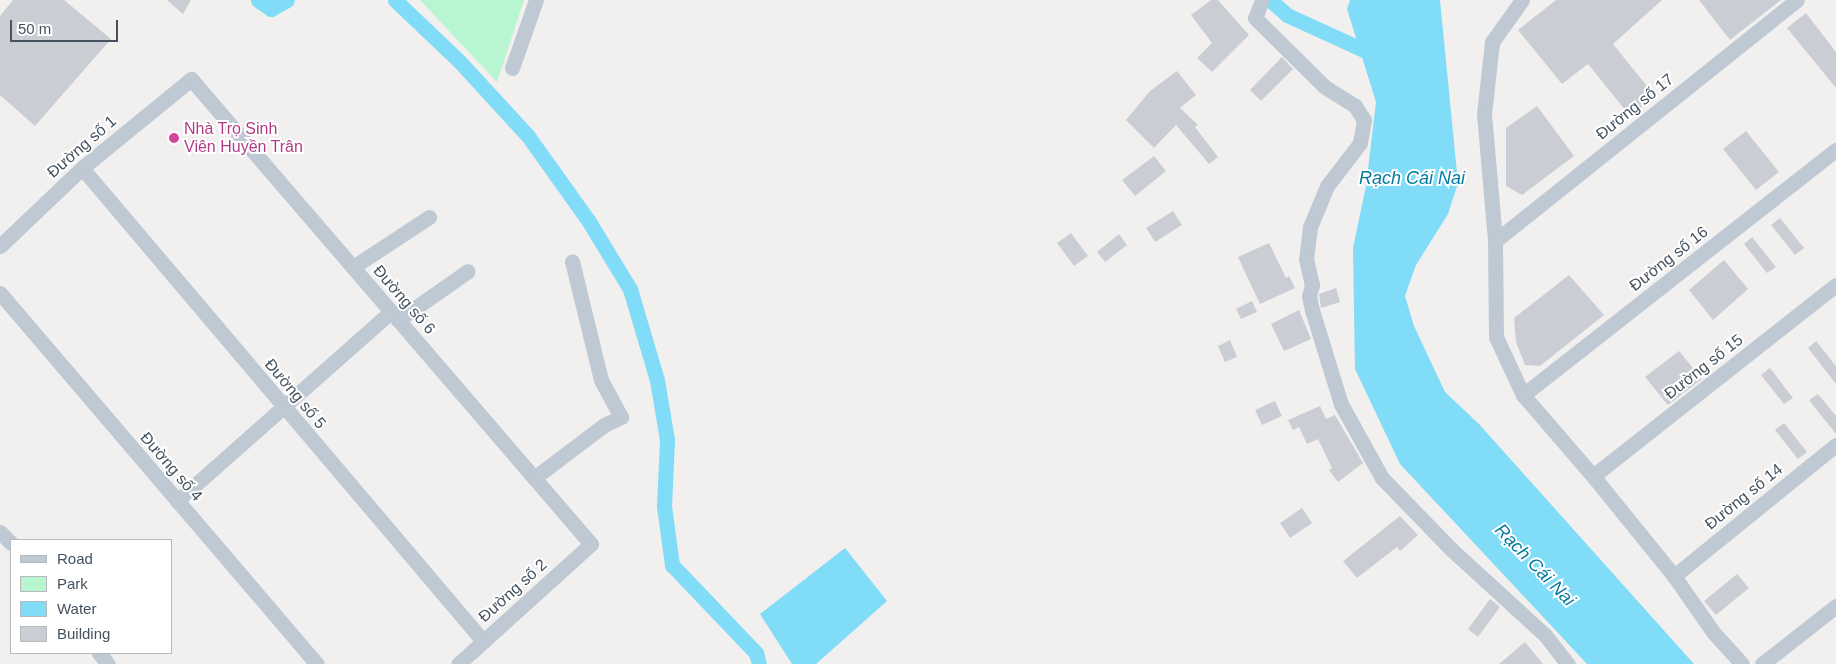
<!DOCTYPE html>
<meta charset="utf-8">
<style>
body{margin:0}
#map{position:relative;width:1836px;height:664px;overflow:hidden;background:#f2efef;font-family:Helvetica,sans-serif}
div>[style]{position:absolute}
.green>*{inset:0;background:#b8f5d1}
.water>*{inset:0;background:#80dcf7}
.canal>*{height:15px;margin:-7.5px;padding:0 7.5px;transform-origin:7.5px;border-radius:7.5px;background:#80dcf7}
.building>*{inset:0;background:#caced4}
.minor>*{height:15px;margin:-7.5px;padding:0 7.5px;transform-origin:7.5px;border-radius:7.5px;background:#bec9d3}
.dots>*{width:14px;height:14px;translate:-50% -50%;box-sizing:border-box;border:2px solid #fff;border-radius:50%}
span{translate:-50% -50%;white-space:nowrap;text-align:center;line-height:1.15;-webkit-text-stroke:4px #fff;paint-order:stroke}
.street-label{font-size:16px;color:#45525f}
.hotel-label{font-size:16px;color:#b23c85}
.left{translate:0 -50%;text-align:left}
.water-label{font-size:18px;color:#037b9e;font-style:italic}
.legend{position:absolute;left:10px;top:539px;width:162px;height:115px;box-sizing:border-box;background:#fff;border:1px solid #b5babf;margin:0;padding:6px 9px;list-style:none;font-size:15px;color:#45525f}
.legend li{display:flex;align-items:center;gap:10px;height:25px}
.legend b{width:25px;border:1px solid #b5babf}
.scale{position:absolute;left:10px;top:20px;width:108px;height:22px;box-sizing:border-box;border:2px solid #45525f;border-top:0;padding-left:6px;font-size:15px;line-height:18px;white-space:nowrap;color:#45525f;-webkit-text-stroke:4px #fff;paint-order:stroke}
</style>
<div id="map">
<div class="green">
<i style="clip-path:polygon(420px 0,524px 0,497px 82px)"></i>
</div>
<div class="water">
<i style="clip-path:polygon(1350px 0,1440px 0,1458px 183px,1448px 214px,1416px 265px,1405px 296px,1414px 326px,1445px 392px,1479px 424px,1694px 664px,1587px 664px,1400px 464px,1355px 369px,1353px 248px,1366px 186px,1376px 102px,1347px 9px)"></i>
<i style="clip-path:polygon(845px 548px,887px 601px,816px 664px,792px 664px,760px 614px)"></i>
</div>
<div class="canal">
<i style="left:258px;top:0;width:16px;rotate:35deg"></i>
<i style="left:271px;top:9px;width:18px;rotate:-29deg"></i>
<i style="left:395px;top:0;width:90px;rotate:43.6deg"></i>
<i style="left:460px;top:62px;width:100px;rotate:47.4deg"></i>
<i style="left:528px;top:136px;width:103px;rotate:54.5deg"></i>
<i style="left:588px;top:220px;width:81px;rotate:58.7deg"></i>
<i style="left:630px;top:289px;width:95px;rotate:73.5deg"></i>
<i style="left:657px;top:380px;width:61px;rotate:80.5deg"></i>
<i style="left:667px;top:440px;width:66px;rotate:92.6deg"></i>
<i style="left:664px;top:506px;width:60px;rotate:82.3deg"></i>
<i style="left:672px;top:565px;width:122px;rotate:46.3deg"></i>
<i style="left:756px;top:653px;width:11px;rotate:75deg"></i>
<i style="left:1270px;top:0;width:23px;rotate:41deg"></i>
<i style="left:1287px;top:15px;width:99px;rotate:24.5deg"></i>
</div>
<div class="building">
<i style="clip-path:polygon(13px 0,64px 0,111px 39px,35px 126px,0 95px,0 16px)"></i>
<i style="clip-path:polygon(167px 0,191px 0,183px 14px)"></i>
<i style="clip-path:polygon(1211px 0,1218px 0,1249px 35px,1212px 72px,1197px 58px,1212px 43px,1191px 15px)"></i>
<i style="clip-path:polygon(1556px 0,1662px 0,1613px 44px,1655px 96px,1630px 116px,1588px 64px,1562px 84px,1518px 30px)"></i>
<i style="clip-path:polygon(1699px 0,1781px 0,1730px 40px)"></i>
<i style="clip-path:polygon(1806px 13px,1836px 52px,1836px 88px,1787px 28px)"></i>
<i style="clip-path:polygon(1282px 57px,1293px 69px,1261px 101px,1250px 90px)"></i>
<i style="clip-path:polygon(1177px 71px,1196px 95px,1180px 108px,1198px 125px,1195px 127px,1218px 157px,1209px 164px,1176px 125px,1154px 148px,1126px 120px,1150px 91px)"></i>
<i style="clip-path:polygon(1537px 106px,1574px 156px,1522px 195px,1506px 186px,1506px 128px)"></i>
<i style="clip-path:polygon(1746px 131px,1779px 172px,1756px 190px,1723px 149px)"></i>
<i style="clip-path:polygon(1154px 156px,1166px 171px,1135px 196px,1122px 180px)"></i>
<i style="clip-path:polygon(1173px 211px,1182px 225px,1155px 242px,1146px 228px)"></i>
<i style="clip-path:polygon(1780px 218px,1804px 248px,1795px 255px,1771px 225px)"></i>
<i style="clip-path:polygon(1071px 233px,1088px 256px,1074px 266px,1057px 243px)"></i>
<i style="clip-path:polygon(1119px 234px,1127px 245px,1105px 262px,1097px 252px)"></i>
<i style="clip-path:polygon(1752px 237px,1776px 267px,1767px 273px,1744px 244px)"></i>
<i style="clip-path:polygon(1269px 243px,1286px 278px,1289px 276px,1295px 288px,1260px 304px,1238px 257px)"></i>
<i style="clip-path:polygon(1724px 260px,1748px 289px,1713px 320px,1689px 290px)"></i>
<i style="clip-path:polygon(1569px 275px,1604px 315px,1540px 366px,1525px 365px,1516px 342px,1514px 318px)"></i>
<i style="clip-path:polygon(1336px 288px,1340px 302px,1321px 308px,1319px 294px)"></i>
<i style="clip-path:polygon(1252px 301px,1257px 312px,1241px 319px,1236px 309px)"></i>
<i style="clip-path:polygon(1299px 310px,1311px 339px,1284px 351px,1271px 324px)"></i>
<i style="clip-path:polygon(1230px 340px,1237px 357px,1225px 362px,1218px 346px)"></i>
<i style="clip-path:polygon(1816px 341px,1836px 366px,1836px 384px,1808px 348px)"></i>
<i style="clip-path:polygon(1679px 351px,1702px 379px,1668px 405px,1645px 377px)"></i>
<i style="clip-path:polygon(1770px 368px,1793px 398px,1784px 404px,1761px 375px)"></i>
<i style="clip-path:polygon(1818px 394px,1836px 416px,1836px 434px,1809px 400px)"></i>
<i style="clip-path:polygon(1275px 401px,1282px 416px,1262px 425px,1255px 410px)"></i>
<i style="clip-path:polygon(1320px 406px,1326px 419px,1335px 415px,1363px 463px,1338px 482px,1329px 470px,1332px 468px,1318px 439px,1307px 444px,1299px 427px,1293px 430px,1288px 420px)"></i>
<i style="clip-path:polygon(1784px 423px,1807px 452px,1798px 459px,1775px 430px)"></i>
<i style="clip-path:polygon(1302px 508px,1312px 523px,1290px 538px,1280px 523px)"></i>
<i style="clip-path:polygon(1400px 516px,1418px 535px,1400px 551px,1397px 547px,1357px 578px,1343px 561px)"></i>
<i style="clip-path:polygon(1737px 574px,1749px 588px,1716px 615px,1704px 601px)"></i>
<i style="clip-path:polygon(1490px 599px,1500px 607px,1478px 637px,1468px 629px)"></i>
<i style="clip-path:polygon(1525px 642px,1543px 664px,1499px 664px)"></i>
</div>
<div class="minor">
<i style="left:1262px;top:0;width:19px;rotate:111deg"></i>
<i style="left:1255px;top:18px;width:98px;rotate:44.6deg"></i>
<i style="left:1325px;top:87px;width:36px;rotate:32deg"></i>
<i style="left:1355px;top:106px;width:17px;rotate:57deg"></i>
<i style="left:1364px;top:120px;width:23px;rotate:100deg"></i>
<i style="left:1360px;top:143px;width:54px;rotate:127.5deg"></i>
<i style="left:1327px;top:186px;width:44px;rotate:112.5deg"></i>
<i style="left:1310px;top:227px;width:32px;rotate:97deg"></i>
<i style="left:1306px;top:259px;width:27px;rotate:77deg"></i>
<i style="left:1312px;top:285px;width:11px;rotate:105deg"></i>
<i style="left:1309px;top:296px;width:14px;rotate:78deg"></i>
<i style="left:1312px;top:310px;width:98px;rotate:72.9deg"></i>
<i style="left:1341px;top:404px;width:85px;rotate:61deg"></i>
<i style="left:1382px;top:478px;width:100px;rotate:45.8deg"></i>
<i style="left:1452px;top:550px;width:126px;rotate:42.4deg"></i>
<i style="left:1545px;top:635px;width:37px;rotate:52deg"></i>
<i style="left:1522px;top:0;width:52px;rotate:125.5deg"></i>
<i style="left:1492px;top:42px;width:72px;rotate:96.3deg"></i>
<i style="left:1484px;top:114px;width:127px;rotate:85deg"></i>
<i style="left:1495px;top:241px;width:96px;rotate:89.4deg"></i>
<i style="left:1496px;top:337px;width:64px;rotate:65deg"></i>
<i style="left:1523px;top:395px;width:107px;rotate:49.2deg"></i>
<i style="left:1593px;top:476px;width:129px;rotate:51deg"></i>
<i style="left:1674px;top:576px;width:68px;rotate:55.1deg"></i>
<i style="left:1713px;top:632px;width:43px;rotate:47.8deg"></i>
<i style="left:512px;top:68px;width:72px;rotate:-70.6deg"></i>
<i style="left:82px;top:168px;width:620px;rotate:49.71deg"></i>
<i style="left:1495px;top:241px;width:386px;rotate:-38.6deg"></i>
<i style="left:0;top:246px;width:113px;rotate:-43.6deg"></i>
<i style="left:82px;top:168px;width:141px;rotate:-39.2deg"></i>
<i style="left:191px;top:79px;width:613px;rotate:49.3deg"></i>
<i style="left:591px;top:544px;width:179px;rotate:137.9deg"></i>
<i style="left:353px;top:267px;width:91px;rotate:-33.3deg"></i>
<i style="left:0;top:293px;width:488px;rotate:49.5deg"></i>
<i style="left:398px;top:320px;width:85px;rotate:-35deg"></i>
<i style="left:1523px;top:395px;width:397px;rotate:-38.1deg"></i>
<i style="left:1593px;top:476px;width:309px;rotate:-38.2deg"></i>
<i style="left:534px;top:478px;width:88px;rotate:-37.1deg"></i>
<i style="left:604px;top:425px;width:19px;rotate:-25deg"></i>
<i style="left:621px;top:417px;width:42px;rotate:-118.4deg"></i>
<i style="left:601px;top:380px;width:122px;rotate:-103.7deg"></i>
<i style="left:177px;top:501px;width:286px;rotate:-41.5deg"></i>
<i style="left:0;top:532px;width:16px;rotate:45deg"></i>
<i style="left:1674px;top:576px;width:208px;rotate:-39deg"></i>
<i style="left:99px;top:653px;width:14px;rotate:51deg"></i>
<i style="left:1762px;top:664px;width:94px;rotate:-38.1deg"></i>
</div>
<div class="dots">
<i style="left:174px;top:138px;background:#d1479c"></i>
</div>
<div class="street-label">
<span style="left:1635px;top:107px;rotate:-39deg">Đường số 17</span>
<span style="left:82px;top:147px;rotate:-41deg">Đường số 1</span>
<span style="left:1669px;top:259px;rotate:-38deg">Đường số 16</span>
<span style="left:404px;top:300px;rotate:49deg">Đường số 6</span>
<span style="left:1704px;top:367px;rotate:-38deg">Đường số 15</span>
<span style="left:295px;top:394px;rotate:50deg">Đường số 5</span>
<span style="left:171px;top:467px;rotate:49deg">Đường số 4</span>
<span style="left:1744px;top:497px;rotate:-39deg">Đường số 14</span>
<span style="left:513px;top:591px;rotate:-42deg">Đường số 2</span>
</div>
<div class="hotel-label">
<span class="left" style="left:184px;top:138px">Nhà Trọ Sinh<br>Viên Huyền Trân</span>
</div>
<div class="water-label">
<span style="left:1412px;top:178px">Rạch Cái Nai</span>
<span style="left:1535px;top:565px;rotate:46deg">Rạch Cái Nai</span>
</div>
<ul class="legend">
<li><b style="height:6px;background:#bec9d3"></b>Road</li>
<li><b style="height:14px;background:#b8f5d1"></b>Park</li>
<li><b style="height:14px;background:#80dcf7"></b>Water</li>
<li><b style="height:14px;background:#caced4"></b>Building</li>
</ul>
<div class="scale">50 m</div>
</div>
